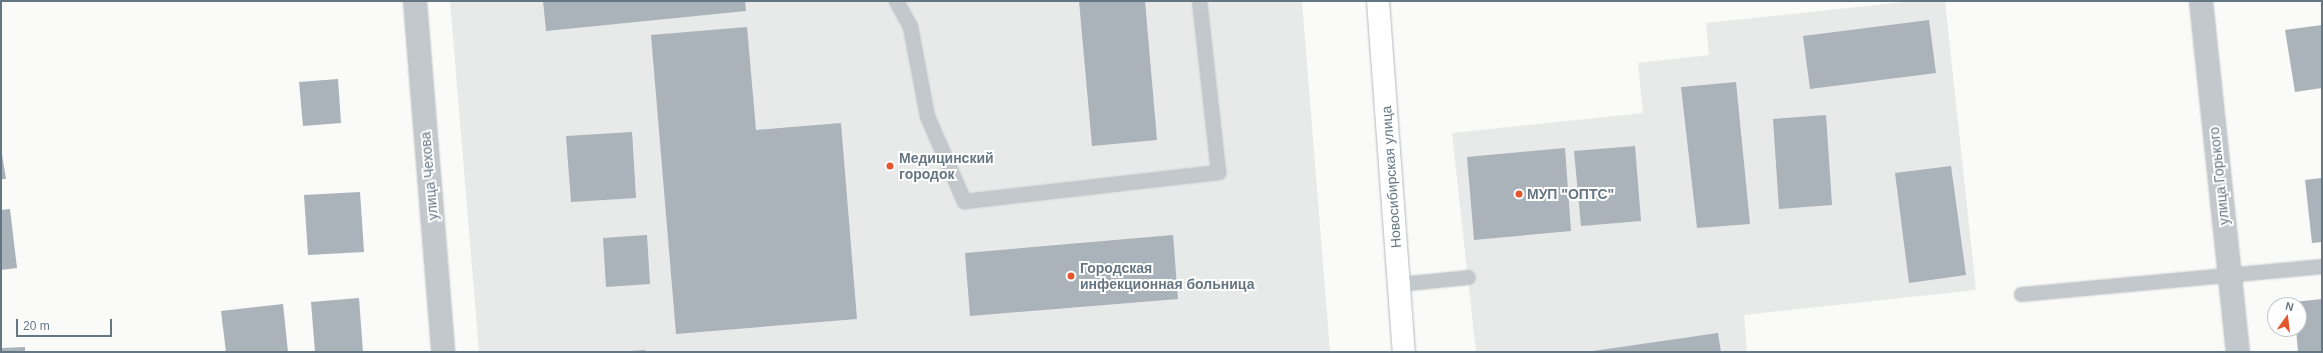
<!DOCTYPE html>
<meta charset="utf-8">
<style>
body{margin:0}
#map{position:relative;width:2323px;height:353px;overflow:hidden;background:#fafaf8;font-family:Helvetica,sans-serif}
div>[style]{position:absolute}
.built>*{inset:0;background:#e8e9e9}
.building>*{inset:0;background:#aab3b9}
.roads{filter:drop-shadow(0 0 1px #b3babf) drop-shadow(0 0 1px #b3babf)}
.lane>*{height:13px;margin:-6.5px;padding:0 6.5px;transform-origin:6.5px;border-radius:6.5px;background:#c3c8cc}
.street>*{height:22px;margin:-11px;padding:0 11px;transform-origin:11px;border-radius:11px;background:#c3c8cc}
.secondary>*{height:22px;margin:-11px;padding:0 11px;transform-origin:11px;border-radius:11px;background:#fff}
.dots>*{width:11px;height:11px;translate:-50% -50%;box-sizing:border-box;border:2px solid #fff;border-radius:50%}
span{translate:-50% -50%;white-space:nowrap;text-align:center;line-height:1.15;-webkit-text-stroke:4px #fff;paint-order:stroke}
.poi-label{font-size:14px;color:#657683;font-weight:700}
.left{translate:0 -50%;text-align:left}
.street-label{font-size:14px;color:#657683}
.frame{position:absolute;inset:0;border:2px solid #657683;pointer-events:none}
.north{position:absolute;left:2267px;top:297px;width:40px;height:40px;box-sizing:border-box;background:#fff;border:1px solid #c1c8cd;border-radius:50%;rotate:14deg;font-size:11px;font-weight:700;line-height:16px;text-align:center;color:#657683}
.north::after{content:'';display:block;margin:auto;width:14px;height:18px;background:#e4572e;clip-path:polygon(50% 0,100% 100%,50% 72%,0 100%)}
.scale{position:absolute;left:16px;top:319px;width:96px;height:18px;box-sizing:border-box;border:2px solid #657683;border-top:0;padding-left:5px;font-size:12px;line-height:14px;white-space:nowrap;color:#657683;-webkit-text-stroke:3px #fff;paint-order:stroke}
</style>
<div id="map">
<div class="built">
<i style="clip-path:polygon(450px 1px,1302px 1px,1330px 352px,479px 352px)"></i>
<i style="clip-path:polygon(1914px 1px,1945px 1px,1976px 290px,1744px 315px,1747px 352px,1476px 352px,1452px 133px,1643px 113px,1638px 63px,1709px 55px,1706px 23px)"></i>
</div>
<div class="building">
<i style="clip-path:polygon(543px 1px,745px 1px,746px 11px,546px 31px)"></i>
<i style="clip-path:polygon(1079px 1px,1145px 1px,1157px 140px,1092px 146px)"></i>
<i style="clip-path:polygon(1929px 20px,1936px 73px,1810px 89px,1803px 36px)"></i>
<i style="clip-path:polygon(2322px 25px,2322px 88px,2295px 92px,2285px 30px)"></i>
<i style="clip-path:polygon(747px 27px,756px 130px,841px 123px,857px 319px,676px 334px,651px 35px)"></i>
<i style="clip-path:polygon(338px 79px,341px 123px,303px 126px,299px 82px)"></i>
<i style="clip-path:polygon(1736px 82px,1750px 224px,1697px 228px,1681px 87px)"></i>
<i style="clip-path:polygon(1826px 115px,1832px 205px,1779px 209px,1773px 119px)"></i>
<i style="clip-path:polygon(632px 132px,636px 198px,571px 202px,566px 136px)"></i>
<i style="clip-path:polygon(1635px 146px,1641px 221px,1581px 226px,1574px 151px)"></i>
<i style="clip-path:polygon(1px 148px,6px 179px,1px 179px)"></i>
<i style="clip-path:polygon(1565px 148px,1571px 231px,1474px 240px,1467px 157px)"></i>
<i style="clip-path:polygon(1951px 166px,1966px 275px,1909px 283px,1895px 173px)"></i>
<i style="clip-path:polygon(2322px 178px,2322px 242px,2312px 243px,2305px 180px)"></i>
<i style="clip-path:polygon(360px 192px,364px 252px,308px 255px,304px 195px)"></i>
<i style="clip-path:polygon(10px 209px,17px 268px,1px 270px,1px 210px)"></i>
<i style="clip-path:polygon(647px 235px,650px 284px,606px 287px,603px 238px)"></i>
<i style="clip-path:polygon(1173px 235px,1178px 299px,970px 316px,965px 253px)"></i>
<i style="clip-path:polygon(359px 298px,363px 352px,315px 352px,311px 302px)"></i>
<i style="clip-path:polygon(2322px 299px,2322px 352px,2298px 352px,2296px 329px,2299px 329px,2299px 305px,2294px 305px,2294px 302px)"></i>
<i style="clip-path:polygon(283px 304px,288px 352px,226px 352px,221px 311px)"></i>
<i style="clip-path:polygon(1718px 333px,1721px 352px,1593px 352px,1593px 351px)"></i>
<i style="clip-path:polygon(25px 347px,25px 352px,1px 352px,1px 348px)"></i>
<i style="clip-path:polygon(645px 350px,645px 352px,631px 352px,631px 351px)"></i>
</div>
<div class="roads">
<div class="lane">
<i style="left:896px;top:1px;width:29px;rotate:61deg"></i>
<i style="left:910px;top:26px;width:92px;rotate:79.3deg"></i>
<i style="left:927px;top:116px;width:93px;rotate:66.5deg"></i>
<i style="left:964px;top:201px;width:256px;rotate:-6.5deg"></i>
<i style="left:1218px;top:172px;width:172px;rotate:-96.3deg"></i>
<i style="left:1399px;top:284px;width:69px;rotate:-5.8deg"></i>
<i style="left:2021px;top:294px;width:302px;rotate:-5.3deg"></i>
</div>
<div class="street">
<i style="left:415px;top:1px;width:352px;rotate:85.4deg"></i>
<i style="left:2201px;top:1px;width:353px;rotate:84deg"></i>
</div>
<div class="secondary">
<i style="left:1378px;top:1px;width:352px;rotate:85.8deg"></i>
</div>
</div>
<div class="dots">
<i style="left:890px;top:166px;background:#e4572e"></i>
<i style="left:1519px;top:194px;background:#e4572e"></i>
<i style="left:1071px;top:276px;background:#e4572e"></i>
</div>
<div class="poi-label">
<span class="left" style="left:899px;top:166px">Медицинский<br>городок</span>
<span class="left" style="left:1527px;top:194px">МУП "ОПТС"</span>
<span class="left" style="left:1080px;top:276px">Городская<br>инфекционная больница</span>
</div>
<div class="street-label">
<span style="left:429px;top:176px;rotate:-95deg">улица Чехова</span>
<span style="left:2219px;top:176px;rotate:-96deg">улица Горького</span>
<span style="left:1391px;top:177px;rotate:-94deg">Новосибирская улица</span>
</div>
<div class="frame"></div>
<div class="north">N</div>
<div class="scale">20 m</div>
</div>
